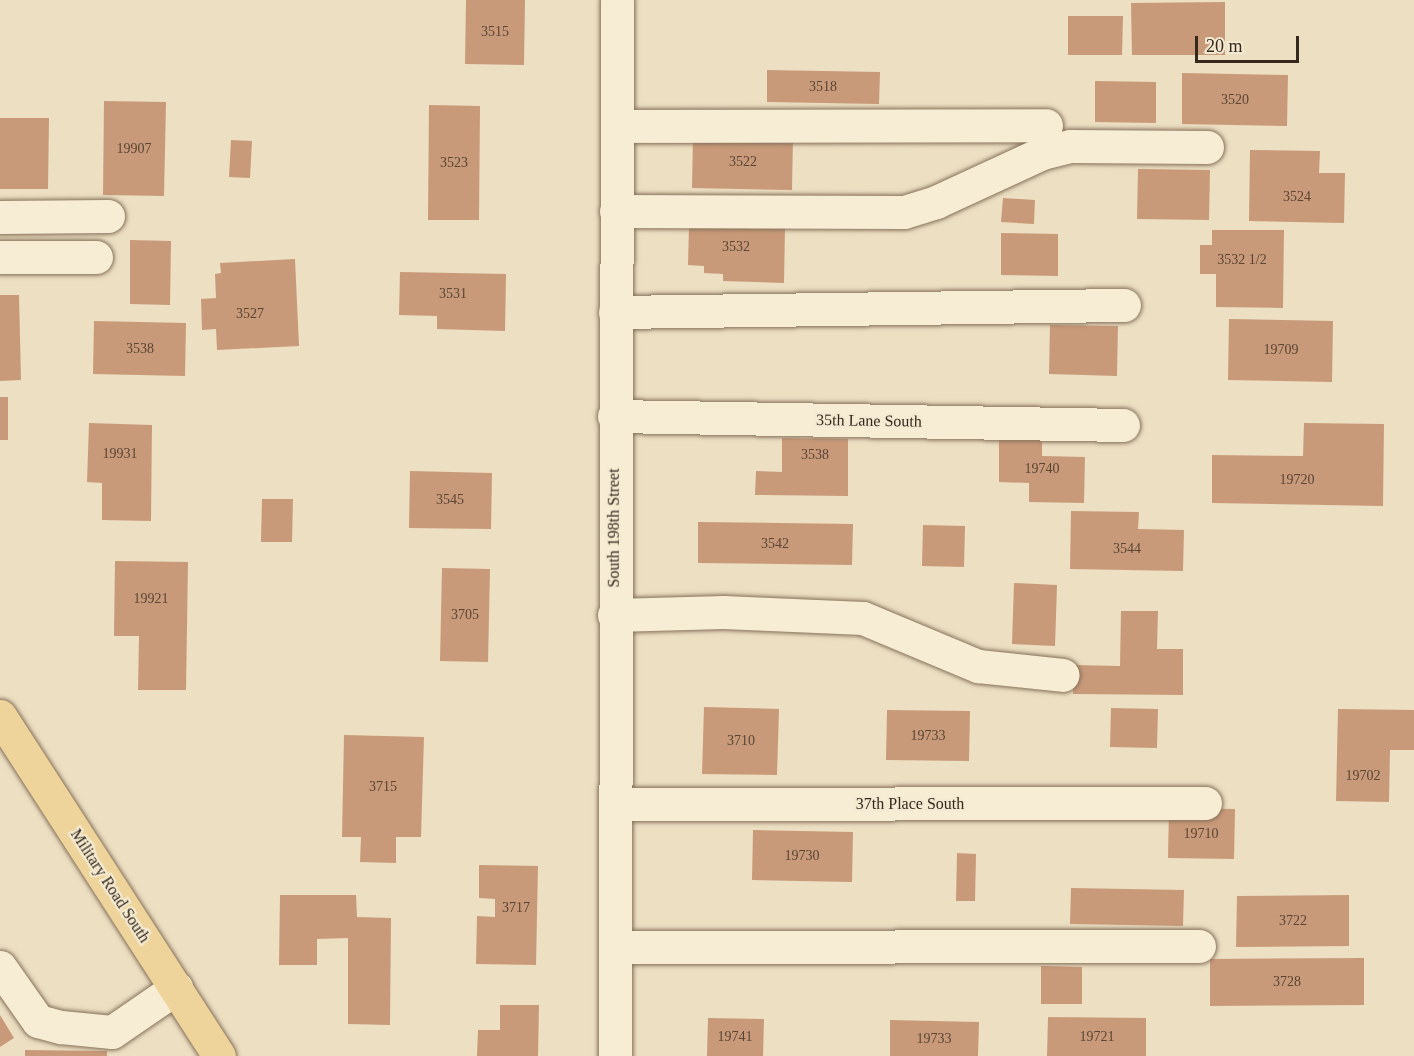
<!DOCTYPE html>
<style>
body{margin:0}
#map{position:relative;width:1414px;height:1056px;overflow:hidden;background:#ecdfc2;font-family:"Times New Roman",serif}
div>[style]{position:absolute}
.building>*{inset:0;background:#c99a79}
.roads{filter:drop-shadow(0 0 2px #85715a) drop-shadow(0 0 2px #85715a)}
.minor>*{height:33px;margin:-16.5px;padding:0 16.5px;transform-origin:16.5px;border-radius:16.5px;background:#f7edd5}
.major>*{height:33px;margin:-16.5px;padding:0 16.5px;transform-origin:16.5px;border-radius:16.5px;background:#eed49b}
span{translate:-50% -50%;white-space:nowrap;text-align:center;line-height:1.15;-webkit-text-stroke:4.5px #f4ead1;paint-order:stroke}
.number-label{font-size:14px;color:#5a4535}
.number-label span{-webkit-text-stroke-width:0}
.street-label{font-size:16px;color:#35291e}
.scale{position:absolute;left:1195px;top:36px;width:104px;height:27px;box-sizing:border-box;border:3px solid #35291e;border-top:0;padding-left:8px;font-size:18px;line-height:21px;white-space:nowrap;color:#35291e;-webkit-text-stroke:4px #f4ead1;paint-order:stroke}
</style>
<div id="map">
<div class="building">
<i style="clip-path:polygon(466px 0,525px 0,524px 65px,465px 64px)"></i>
<i style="clip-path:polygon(1225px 2px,1225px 55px,1132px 55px,1131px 3px)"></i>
<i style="clip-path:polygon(1068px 16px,1123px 16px,1122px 55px,1068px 55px)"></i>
<i style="clip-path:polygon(767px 70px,880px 72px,879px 104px,767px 102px)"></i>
<i style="clip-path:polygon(1182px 73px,1288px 75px,1287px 126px,1182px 124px)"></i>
<i style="clip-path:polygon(1095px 81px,1156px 82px,1156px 123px,1095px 122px)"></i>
<i style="clip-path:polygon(104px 101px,166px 102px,164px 196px,103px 195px)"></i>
<i style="clip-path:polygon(429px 105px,480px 106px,479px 220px,428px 220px)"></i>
<i style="clip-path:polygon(0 118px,49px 118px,48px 189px,0 189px)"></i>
<i style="clip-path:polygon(693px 135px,793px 136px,792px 190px,692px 188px)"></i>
<i style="clip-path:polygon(231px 140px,252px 141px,250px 178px,229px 177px)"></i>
<i style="clip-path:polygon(1250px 150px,1320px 151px,1319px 173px,1345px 173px,1344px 223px,1249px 221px)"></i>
<i style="clip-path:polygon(1138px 169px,1210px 170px,1209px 220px,1137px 219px)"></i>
<i style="clip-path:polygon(1003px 198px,1035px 200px,1034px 224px,1001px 222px)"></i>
<i style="clip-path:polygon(689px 226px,785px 228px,784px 283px,723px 281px,723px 274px,704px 273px,704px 266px,688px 265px)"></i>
<i style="clip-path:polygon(1212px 230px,1284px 230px,1283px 308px,1216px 307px,1216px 274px,1200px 274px,1200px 245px,1212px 245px)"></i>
<i style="clip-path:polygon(1001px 233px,1058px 234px,1058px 276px,1001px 275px)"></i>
<i style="clip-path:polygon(130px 240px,171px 241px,170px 305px,130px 304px)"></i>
<i style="clip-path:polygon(295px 259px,299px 346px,217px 350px,216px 329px,202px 330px,201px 299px,216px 298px,215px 274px,221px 273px,220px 263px)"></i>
<i style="clip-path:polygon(400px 272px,506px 274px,505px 331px,437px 329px,437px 316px,399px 315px)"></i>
<i style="clip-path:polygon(0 295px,19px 295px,21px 380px,0 381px)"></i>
<i style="clip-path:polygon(1229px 319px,1333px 321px,1332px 382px,1228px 380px)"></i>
<i style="clip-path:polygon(94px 321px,186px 323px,185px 376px,93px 374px)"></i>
<i style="clip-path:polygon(1050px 325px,1118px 326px,1117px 376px,1049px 374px)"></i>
<i style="clip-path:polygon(0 397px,8px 397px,8px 440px,0 440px)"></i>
<i style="clip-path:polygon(89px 423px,152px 425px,151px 521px,102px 520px,102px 483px,87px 482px)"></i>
<i style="clip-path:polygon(1304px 423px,1384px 424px,1383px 506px,1212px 503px,1212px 455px,1303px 456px)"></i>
<i style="clip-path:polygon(782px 438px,848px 439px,848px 496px,755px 495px,756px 471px,782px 472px)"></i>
<i style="clip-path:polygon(999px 439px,1042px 439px,1042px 456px,1085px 457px,1084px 503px,1029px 502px,1029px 483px,999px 482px)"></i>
<i style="clip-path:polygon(410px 471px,492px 473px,491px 529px,409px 528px)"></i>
<i style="clip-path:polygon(262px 499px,293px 499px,292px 542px,261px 542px)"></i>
<i style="clip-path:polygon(1071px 511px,1139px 512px,1138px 529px,1184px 530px,1183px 571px,1070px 569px)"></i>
<i style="clip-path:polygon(698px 522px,853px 524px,852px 565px,698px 563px)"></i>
<i style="clip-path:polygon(923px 525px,965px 526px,964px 567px,922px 566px)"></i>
<i style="clip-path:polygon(115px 561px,188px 562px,186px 690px,138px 690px,139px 636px,114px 636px)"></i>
<i style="clip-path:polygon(442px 568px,490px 569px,488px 662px,440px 661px)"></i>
<i style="clip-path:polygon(1014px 583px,1057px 585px,1055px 646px,1012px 644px)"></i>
<i style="clip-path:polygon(1121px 611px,1158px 611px,1157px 649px,1183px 649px,1183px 695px,1073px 694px,1073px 665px,1120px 666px)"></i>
<i style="clip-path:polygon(704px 707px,779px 709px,777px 775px,702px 774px)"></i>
<i style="clip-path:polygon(1111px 708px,1158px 709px,1157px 748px,1110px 747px)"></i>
<i style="clip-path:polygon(1338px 709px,1414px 710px,1414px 750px,1390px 750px,1389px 802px,1336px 801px)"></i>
<i style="clip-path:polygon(887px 710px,970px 711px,969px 761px,886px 760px)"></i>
<i style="clip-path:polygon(344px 735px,424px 737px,421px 837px,396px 837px,396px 863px,360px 862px,361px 837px,342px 837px)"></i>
<i style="clip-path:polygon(1169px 808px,1235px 809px,1234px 859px,1168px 858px)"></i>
<i style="clip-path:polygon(753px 830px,853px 832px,852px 882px,752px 880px)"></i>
<i style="clip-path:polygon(957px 853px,976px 854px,975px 901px,956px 901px)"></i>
<i style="clip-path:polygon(479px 865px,538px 866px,536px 965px,476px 964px,477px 916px,495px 917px,495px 899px,479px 898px)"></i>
<i style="clip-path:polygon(1071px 888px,1184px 890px,1183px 926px,1070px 924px)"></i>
<i style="clip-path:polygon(280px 895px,356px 895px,357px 917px,391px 918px,390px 1025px,348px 1024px,348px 938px,317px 939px,317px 965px,279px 965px)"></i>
<i style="clip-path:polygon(1349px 895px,1349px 946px,1236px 947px,1237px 896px)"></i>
<i style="clip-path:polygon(1364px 958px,1364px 1005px,1210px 1006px,1210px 959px)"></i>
<i style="clip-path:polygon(1041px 966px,1082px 967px,1082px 1004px,1041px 1004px)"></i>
<i style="clip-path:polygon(500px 1005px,539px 1005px,538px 1056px,477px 1056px,478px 1030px,500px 1030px)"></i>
<i style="clip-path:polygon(0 1015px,14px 1038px,0 1047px)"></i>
<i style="clip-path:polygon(1048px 1017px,1146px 1018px,1146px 1056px,1047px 1056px)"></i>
<i style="clip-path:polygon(708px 1018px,764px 1019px,763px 1056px,707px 1056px)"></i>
<i style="clip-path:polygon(890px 1020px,979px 1022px,978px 1056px,890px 1056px)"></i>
<i style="clip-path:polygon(25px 1050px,107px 1051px,107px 1056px,25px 1056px)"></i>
</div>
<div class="roads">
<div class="minor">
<i style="left:617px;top:126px;width:429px;rotate:-0.1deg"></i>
<i style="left:616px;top:211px;width:288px;rotate:0.2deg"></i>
<i style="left:904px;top:212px;width:34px;rotate:-17deg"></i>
<i style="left:936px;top:202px;width:117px;rotate:-24.8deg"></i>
<i style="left:1042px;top:153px;width:29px;rotate:-14deg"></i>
<i style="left:1070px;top:146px;width:137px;rotate:0.4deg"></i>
<i style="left:0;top:217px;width:108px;rotate:-0.5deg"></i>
<i style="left:0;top:257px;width:96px"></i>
<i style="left:615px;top:312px;width:509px;rotate:-0.79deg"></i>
<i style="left:614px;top:416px;width:509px;rotate:1.01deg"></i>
<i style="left:614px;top:615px;width:109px;rotate:-1.6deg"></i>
<i style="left:723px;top:612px;width:140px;rotate:2.5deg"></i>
<i style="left:863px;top:618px;width:125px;rotate:22.7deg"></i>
<i style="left:978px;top:666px;width:85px;rotate:6deg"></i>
<i style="left:615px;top:804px;width:590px;rotate:-0.1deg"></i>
<i style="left:615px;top:947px;width:584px;rotate:-0.1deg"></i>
<i style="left:0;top:967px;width:66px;rotate:54.9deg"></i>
<i style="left:38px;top:1021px;width:24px;rotate:15deg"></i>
<i style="left:61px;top:1027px;width:51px;rotate:5.6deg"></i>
<i style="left:112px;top:1032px;width:78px;rotate:-34.5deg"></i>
<i style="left:615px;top:1056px;width:1056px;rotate:-89.89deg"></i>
</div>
<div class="major">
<i style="left:0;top:716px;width:404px;rotate:57.2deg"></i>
</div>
</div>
<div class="number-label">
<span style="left:495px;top:32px">3515</span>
<span style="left:823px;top:87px">3518</span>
<span style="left:1235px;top:100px">3520</span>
<span style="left:134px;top:149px">19907</span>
<span style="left:743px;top:162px">3522</span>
<span style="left:454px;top:163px">3523</span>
<span style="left:1297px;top:197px">3524</span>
<span style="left:736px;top:247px">3532</span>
<span style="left:1242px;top:260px">3532 1/2</span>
<span style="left:453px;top:294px">3531</span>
<span style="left:250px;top:314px">3527</span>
<span style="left:140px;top:349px">3538</span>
<span style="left:1281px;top:350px">19709</span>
<span style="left:120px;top:454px">19931</span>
<span style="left:815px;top:455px">3538</span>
<span style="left:1042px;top:469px">19740</span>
<span style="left:1297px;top:480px">19720</span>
<span style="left:450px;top:500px">3545</span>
<span style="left:775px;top:544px">3542</span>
<span style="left:1127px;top:549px">3544</span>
<span style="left:151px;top:599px">19921</span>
<span style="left:465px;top:615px">3705</span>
<span style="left:928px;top:736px">19733</span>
<span style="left:741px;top:741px">3710</span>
<span style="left:1363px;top:776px">19702</span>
<span style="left:383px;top:787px">3715</span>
<span style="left:1201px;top:834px">19710</span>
<span style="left:802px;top:856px">19730</span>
<span style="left:516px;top:908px">3717</span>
<span style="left:1293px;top:921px">3722</span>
<span style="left:1287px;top:982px">3728</span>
<span style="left:735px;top:1037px">19741</span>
<span style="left:1097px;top:1037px">19721</span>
<span style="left:934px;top:1039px">19733</span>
</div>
<div class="street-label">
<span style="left:869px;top:421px;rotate:1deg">35th Lane South</span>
<span style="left:614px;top:528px;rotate:-90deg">South 198th Street</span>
<span style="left:910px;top:804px">37th Place South</span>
<span style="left:110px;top:886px;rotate:57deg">Military Road South</span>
</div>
<div class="scale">20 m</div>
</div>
